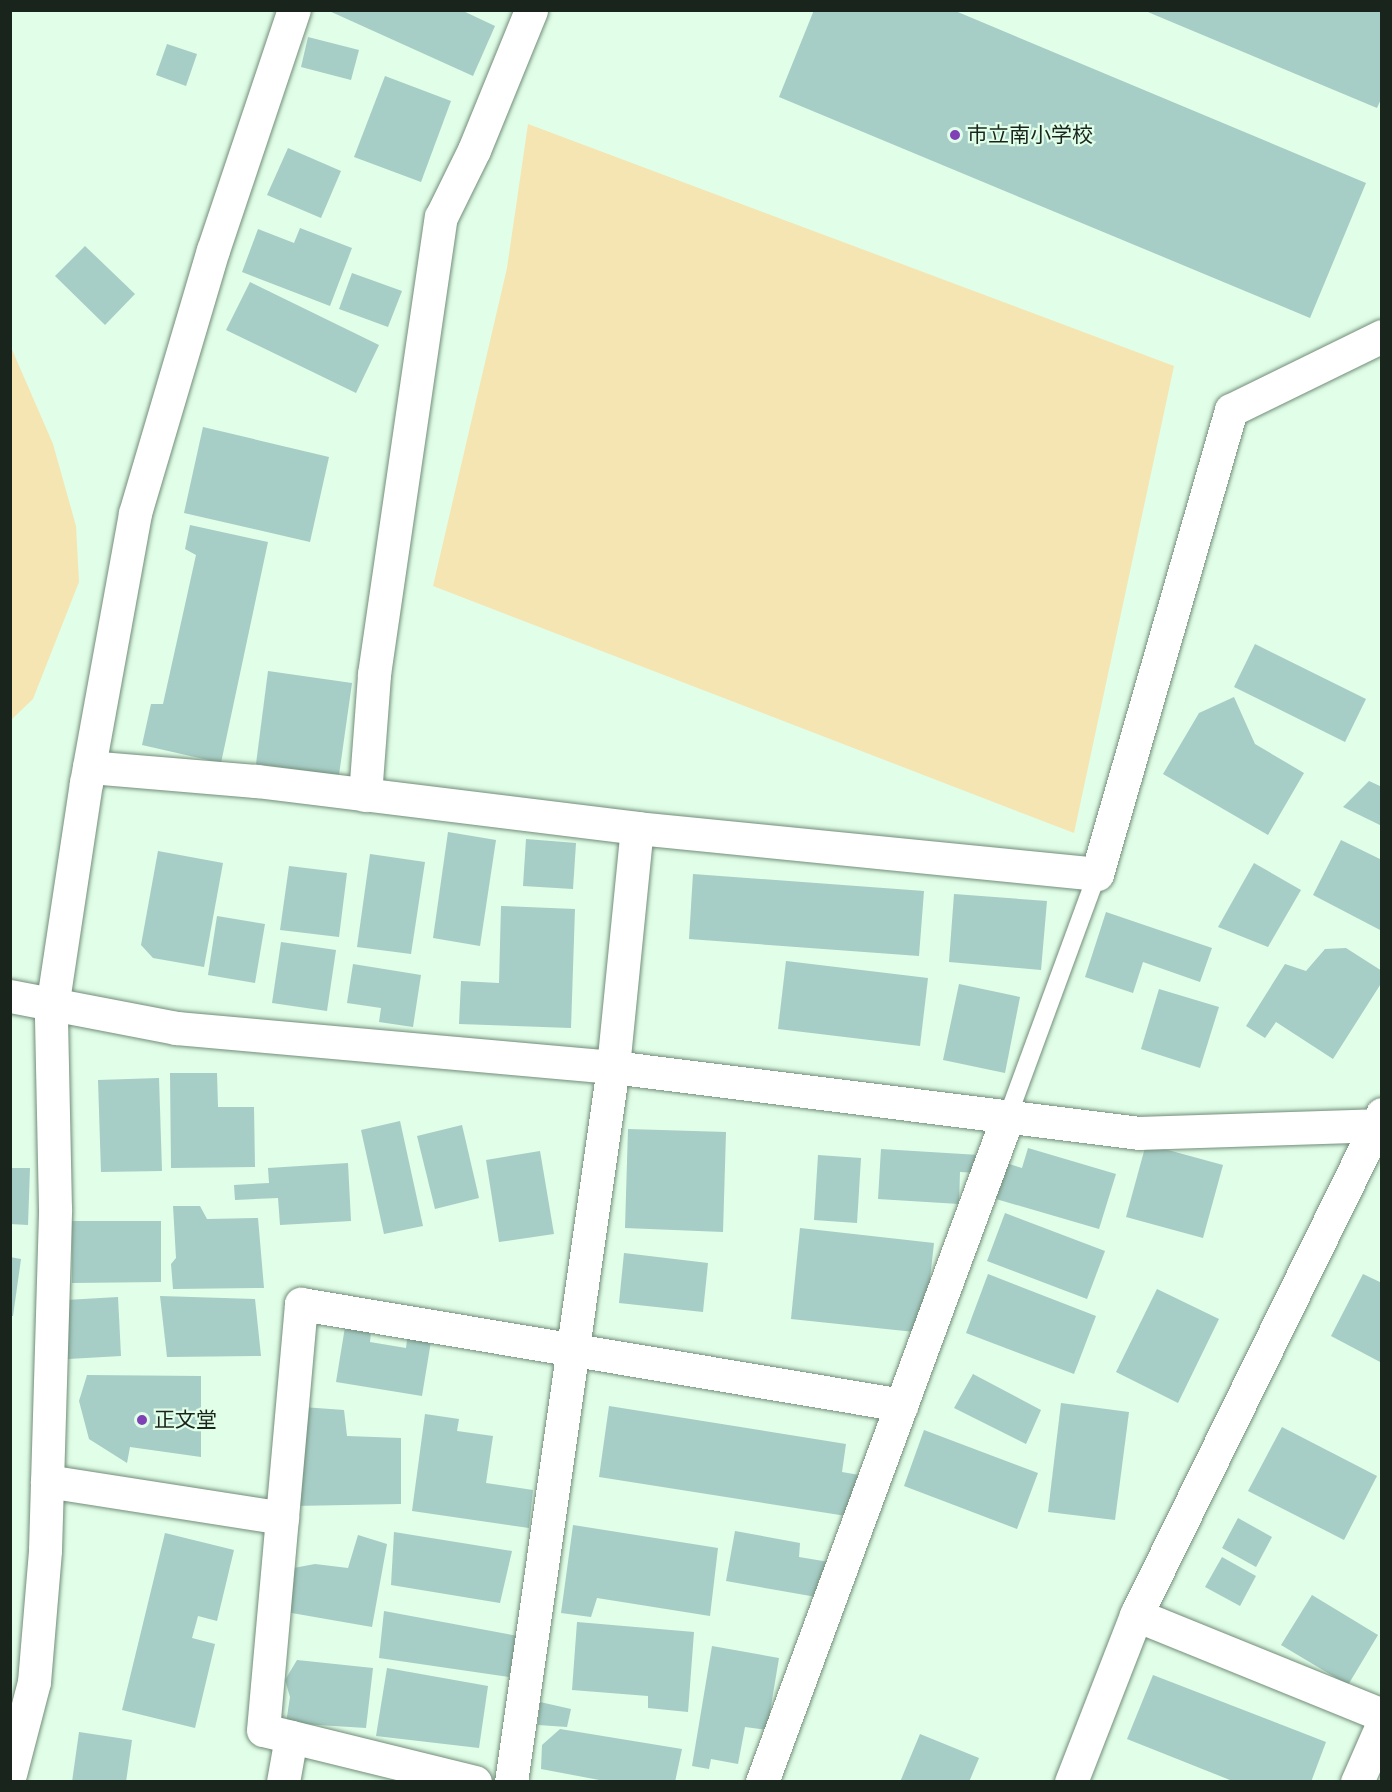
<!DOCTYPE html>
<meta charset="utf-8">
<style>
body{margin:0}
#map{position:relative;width:1392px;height:1792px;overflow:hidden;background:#e1fee8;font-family:"Source Sans 3","Noto Sans JP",sans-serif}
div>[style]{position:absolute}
.green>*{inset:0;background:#f5e5b3}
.building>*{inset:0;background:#a6cdc6}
.roads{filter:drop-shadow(0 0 2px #728d79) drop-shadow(0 0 2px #728d79)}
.lane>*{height:18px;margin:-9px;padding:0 9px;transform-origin:9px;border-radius:9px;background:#fff}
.street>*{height:33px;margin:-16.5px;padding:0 16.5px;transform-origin:16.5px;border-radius:16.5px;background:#fff}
.dots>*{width:16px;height:16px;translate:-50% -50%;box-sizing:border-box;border:3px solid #e1fee8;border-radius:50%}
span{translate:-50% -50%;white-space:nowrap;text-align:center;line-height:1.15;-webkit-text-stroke:4.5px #e1fee8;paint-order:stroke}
.poi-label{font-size:21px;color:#19241c}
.left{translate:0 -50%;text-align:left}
.frame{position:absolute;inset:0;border:12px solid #19241c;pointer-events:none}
</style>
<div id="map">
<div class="green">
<i style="clip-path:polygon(528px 124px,1174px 366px,1074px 833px,433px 586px,507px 268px)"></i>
<i style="clip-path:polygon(10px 345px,53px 444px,76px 526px,79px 582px,33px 699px,11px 720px)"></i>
</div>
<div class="building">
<i style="clip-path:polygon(327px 10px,461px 10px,495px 26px,473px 76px)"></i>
<i style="clip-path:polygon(814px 10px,953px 10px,1366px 183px,1310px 318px,779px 97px)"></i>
<i style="clip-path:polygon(1143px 10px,1382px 10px,1382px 97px,1377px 108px)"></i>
<i style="clip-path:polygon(308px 37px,359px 50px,351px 80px,301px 67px)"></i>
<i style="clip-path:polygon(167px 44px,197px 54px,186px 86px,156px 75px)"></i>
<i style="clip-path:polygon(385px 76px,451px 101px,421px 182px,354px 157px)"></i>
<i style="clip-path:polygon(288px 148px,341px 171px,321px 218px,267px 195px)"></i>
<i style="clip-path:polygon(300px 228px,352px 248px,330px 306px,242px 272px,258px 229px,294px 243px)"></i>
<i style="clip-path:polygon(85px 246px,135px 294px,105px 325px,55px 276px)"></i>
<i style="clip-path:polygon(352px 273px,402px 291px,388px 327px,339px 309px)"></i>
<i style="clip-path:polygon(250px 282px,379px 345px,356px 393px,226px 330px)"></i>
<i style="clip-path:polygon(203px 427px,329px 457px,310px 542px,184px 513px)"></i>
<i style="clip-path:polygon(190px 525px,268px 542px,221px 763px,142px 745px,151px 704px,163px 704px,196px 555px,185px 549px)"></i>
<i style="clip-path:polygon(1255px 644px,1366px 699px,1345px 742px,1234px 687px)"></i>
<i style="clip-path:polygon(268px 671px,352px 683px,339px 775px,256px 764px)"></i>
<i style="clip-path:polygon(1234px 697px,1255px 744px,1304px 773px,1268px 835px,1163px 774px,1199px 713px)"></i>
<i style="clip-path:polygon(1369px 781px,1382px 787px,1382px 826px,1343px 807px)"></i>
<i style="clip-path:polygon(448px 832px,496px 840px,480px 946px,433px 938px)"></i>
<i style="clip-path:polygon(526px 839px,576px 843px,573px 889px,523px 886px)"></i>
<i style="clip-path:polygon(1341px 840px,1382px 860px,1382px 931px,1313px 895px)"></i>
<i style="clip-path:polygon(158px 851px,223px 863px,204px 967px,153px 958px,141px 945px)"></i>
<i style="clip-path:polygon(370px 854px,425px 862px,411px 954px,357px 947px)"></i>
<i style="clip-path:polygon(1254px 863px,1301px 890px,1268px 947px,1218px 927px)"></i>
<i style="clip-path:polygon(289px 866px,347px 873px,339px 937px,280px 930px)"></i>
<i style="clip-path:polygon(693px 874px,924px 891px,919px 956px,689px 939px)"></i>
<i style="clip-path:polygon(954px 894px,1047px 901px,1041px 970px,949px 962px)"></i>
<i style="clip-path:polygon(501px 906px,575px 909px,571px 1028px,459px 1024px,461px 981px,499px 983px)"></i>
<i style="clip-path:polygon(1106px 912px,1212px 948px,1200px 982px,1143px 962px,1133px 993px,1085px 977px)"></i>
<i style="clip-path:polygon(217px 916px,265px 924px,255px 983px,208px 975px)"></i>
<i style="clip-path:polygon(281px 942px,336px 950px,327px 1011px,272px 1003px)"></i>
<i style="clip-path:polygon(1346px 948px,1382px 971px,1382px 982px,1333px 1059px,1276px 1022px,1265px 1038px,1246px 1026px,1285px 964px,1306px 971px,1325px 949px)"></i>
<i style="clip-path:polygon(786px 961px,928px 978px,920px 1046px,778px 1029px)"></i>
<i style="clip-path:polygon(353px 964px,421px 975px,413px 1027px,379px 1022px,381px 1008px,347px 1003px)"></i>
<i style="clip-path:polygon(959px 984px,1020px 997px,1005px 1073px,943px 1060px)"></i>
<i style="clip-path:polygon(1159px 989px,1219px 1007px,1200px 1068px,1141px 1049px)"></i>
<i style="clip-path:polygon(170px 1073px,217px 1073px,218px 1107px,254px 1107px,255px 1167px,171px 1168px)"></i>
<i style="clip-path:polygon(159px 1078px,162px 1171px,101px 1172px,98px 1080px)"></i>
<i style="clip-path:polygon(400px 1121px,423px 1226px,384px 1234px,361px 1130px)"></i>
<i style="clip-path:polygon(462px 1125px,479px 1198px,435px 1209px,417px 1136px)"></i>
<i style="clip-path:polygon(628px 1129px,726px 1132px,723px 1232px,625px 1228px)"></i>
<i style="clip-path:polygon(1146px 1144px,1223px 1165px,1203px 1238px,1126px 1217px)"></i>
<i style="clip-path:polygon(1028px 1148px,1116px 1174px,1099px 1229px,996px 1199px,1006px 1163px,1022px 1168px)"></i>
<i style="clip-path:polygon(881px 1149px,979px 1155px,978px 1173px,960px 1172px,959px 1204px,878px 1199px)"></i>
<i style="clip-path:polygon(540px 1151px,554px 1234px,499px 1242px,486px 1160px)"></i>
<i style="clip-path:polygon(818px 1155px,861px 1158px,857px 1223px,814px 1220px)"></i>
<i style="clip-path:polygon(348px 1163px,351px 1221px,280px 1225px,278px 1198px,235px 1200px,234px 1185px,269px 1183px,268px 1168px)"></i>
<i style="clip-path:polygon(10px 1168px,30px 1168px,28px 1225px,10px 1224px)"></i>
<i style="clip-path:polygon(173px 1206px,200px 1206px,207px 1219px,258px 1218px,264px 1288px,173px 1289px,171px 1264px,176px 1258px)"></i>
<i style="clip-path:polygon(1005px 1213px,1105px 1251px,1087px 1299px,987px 1261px)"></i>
<i style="clip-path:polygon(72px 1221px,161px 1221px,161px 1282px,72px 1283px)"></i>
<i style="clip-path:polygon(800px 1228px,934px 1243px,924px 1333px,791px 1319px)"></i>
<i style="clip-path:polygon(624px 1253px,708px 1263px,703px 1312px,619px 1303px)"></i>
<i style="clip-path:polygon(10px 1257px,21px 1259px,13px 1316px,10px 1316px)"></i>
<i style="clip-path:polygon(988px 1274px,1096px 1316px,1074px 1374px,966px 1333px)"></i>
<i style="clip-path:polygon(1363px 1274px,1382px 1283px,1382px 1363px,1331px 1336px)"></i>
<i style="clip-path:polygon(1157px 1289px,1219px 1319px,1178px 1403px,1116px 1372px)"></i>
<i style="clip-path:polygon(160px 1296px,255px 1299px,261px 1356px,167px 1357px)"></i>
<i style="clip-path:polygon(118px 1297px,121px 1356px,68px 1359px,66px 1300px)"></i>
<i style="clip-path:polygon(345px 1327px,371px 1332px,370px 1342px,406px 1348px,408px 1331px,432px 1335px,422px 1396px,336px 1382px)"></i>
<i style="clip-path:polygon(973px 1374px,1041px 1410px,1026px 1444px,954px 1408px)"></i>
<i style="clip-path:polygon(87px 1375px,201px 1376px,201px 1457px,130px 1447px,127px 1463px,89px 1439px,79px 1401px)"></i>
<i style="clip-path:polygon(1061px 1403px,1129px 1412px,1115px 1520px,1048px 1512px)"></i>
<i style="clip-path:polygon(609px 1406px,846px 1444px,842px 1472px,865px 1476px,859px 1518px,599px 1477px)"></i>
<i style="clip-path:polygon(303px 1407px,344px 1410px,347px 1436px,401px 1438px,401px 1504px,293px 1506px)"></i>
<i style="clip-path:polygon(425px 1414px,459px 1419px,457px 1431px,493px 1436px,486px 1483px,533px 1490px,529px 1528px,412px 1511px)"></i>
<i style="clip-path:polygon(1282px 1427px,1377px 1476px,1344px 1540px,1248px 1491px)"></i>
<i style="clip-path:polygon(924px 1430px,1038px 1473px,1017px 1529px,904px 1486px)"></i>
<i style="clip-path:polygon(1238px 1518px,1272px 1537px,1256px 1567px,1222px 1548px)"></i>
<i style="clip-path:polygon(573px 1525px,718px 1548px,710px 1616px,597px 1598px,591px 1617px,561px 1613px)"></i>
<i style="clip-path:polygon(735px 1531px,800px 1543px,799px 1557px,829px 1562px,822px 1598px,726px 1581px)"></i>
<i style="clip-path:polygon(394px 1532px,512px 1551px,500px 1603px,391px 1585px)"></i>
<i style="clip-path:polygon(165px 1533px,234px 1550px,217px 1621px,198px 1616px,192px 1638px,215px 1644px,195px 1728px,122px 1710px)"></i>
<i style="clip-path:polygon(358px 1535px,387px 1544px,372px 1627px,286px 1612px,288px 1569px,315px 1564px,348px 1568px)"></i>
<i style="clip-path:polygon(1222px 1557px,1256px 1576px,1240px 1606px,1205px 1587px)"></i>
<i style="clip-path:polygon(1312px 1595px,1378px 1635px,1348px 1685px,1281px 1645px)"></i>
<i style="clip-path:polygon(384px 1611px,518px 1636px,509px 1677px,379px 1658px)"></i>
<i style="clip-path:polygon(577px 1622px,694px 1632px,688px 1712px,648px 1708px,648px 1696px,572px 1690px)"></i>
<i style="clip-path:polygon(712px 1646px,779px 1658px,767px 1730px,745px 1727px,738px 1764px,711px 1759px,709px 1769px,692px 1766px)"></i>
<i style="clip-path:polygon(297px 1660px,373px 1668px,366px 1728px,286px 1723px,290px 1697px,285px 1680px)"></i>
<i style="clip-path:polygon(387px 1668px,488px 1686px,479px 1748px,376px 1736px)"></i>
<i style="clip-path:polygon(1153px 1675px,1326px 1742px,1311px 1782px,1235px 1782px,1127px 1739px)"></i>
<i style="clip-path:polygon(540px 1702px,571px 1709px,567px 1727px,538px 1725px)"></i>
<i style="clip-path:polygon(560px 1729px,682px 1749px,675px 1782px,610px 1782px,541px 1769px,542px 1745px)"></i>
<i style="clip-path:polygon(79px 1732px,132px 1740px,126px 1782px,72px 1782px)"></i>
<i style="clip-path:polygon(920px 1734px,979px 1758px,969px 1782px,900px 1782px)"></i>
</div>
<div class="roads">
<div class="lane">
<i style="left:1008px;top:1116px;width:258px;rotate:-69.8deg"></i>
</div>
<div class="street">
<i style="left:89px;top:767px;width:168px;rotate:4.8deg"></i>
<i style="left:256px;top:781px;width:384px;rotate:7deg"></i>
<i style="left:637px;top:828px;width:462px;rotate:5.7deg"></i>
<i style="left:1097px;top:874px;width:483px;rotate:-73.9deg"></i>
<i style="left:1231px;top:410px;width:168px;rotate:-26.1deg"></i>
<i style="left:365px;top:795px;width:121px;rotate:-85.7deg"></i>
<i style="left:374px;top:674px;width:462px;rotate:-81.7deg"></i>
<i style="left:441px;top:217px;width:75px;rotate:-63.8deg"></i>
<i style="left:474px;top:150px;width:151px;rotate:-67.8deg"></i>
<i style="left:10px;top:996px;width:169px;rotate:10.9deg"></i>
<i style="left:176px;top:1028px;width:439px;rotate:5.1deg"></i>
<i style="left:613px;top:1067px;width:530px;rotate:7.15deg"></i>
<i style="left:1139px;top:1133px;width:243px;rotate:-1.9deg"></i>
<i style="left:47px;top:1481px;width:238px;rotate:8.9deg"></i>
<i style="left:1136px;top:1615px;width:266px;rotate:22.1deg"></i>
<i style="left:10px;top:1774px;width:95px;rotate:-75.4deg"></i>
<i style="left:34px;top:1682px;width:132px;rotate:-85.2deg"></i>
<i style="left:45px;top:1550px;width:341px;rotate:-88.3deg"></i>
<i style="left:55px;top:1209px;width:195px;rotate:-91.2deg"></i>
<i style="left:51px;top:1014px;width:234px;rotate:-81.4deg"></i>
<i style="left:86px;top:783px;width:274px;rotate:-79.7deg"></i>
<i style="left:135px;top:513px;width:274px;rotate:-73.5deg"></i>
<i style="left:213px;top:250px;width:253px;rotate:-71.4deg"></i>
<i style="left:283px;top:1782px;width:46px;rotate:-79.9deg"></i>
<i style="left:475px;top:1782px;width:218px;rotate:-166.2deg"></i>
<i style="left:263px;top:1730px;width:428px;rotate:-84.9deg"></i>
<i style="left:301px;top:1304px;width:609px;rotate:9.54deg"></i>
<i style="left:511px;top:1782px;width:722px;rotate:-81.88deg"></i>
<i style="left:613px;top:1067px;width:240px;rotate:-84.3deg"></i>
<i style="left:762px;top:1782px;width:710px;rotate:-69.73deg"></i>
<i style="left:1071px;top:1782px;width:179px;rotate:-68.7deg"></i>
<i style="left:1136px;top:1615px;width:558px;rotate:-63.85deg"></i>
<i style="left:1357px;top:1782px;width:62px;rotate:-66.3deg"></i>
</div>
</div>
<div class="dots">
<i style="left:955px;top:135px;background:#8041b7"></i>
<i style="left:142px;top:1420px;background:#8041b7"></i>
</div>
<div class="poi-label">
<span class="left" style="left:967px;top:135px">市立南小学校</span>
<span class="left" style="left:154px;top:1420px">正文堂</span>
</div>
<div class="frame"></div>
</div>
